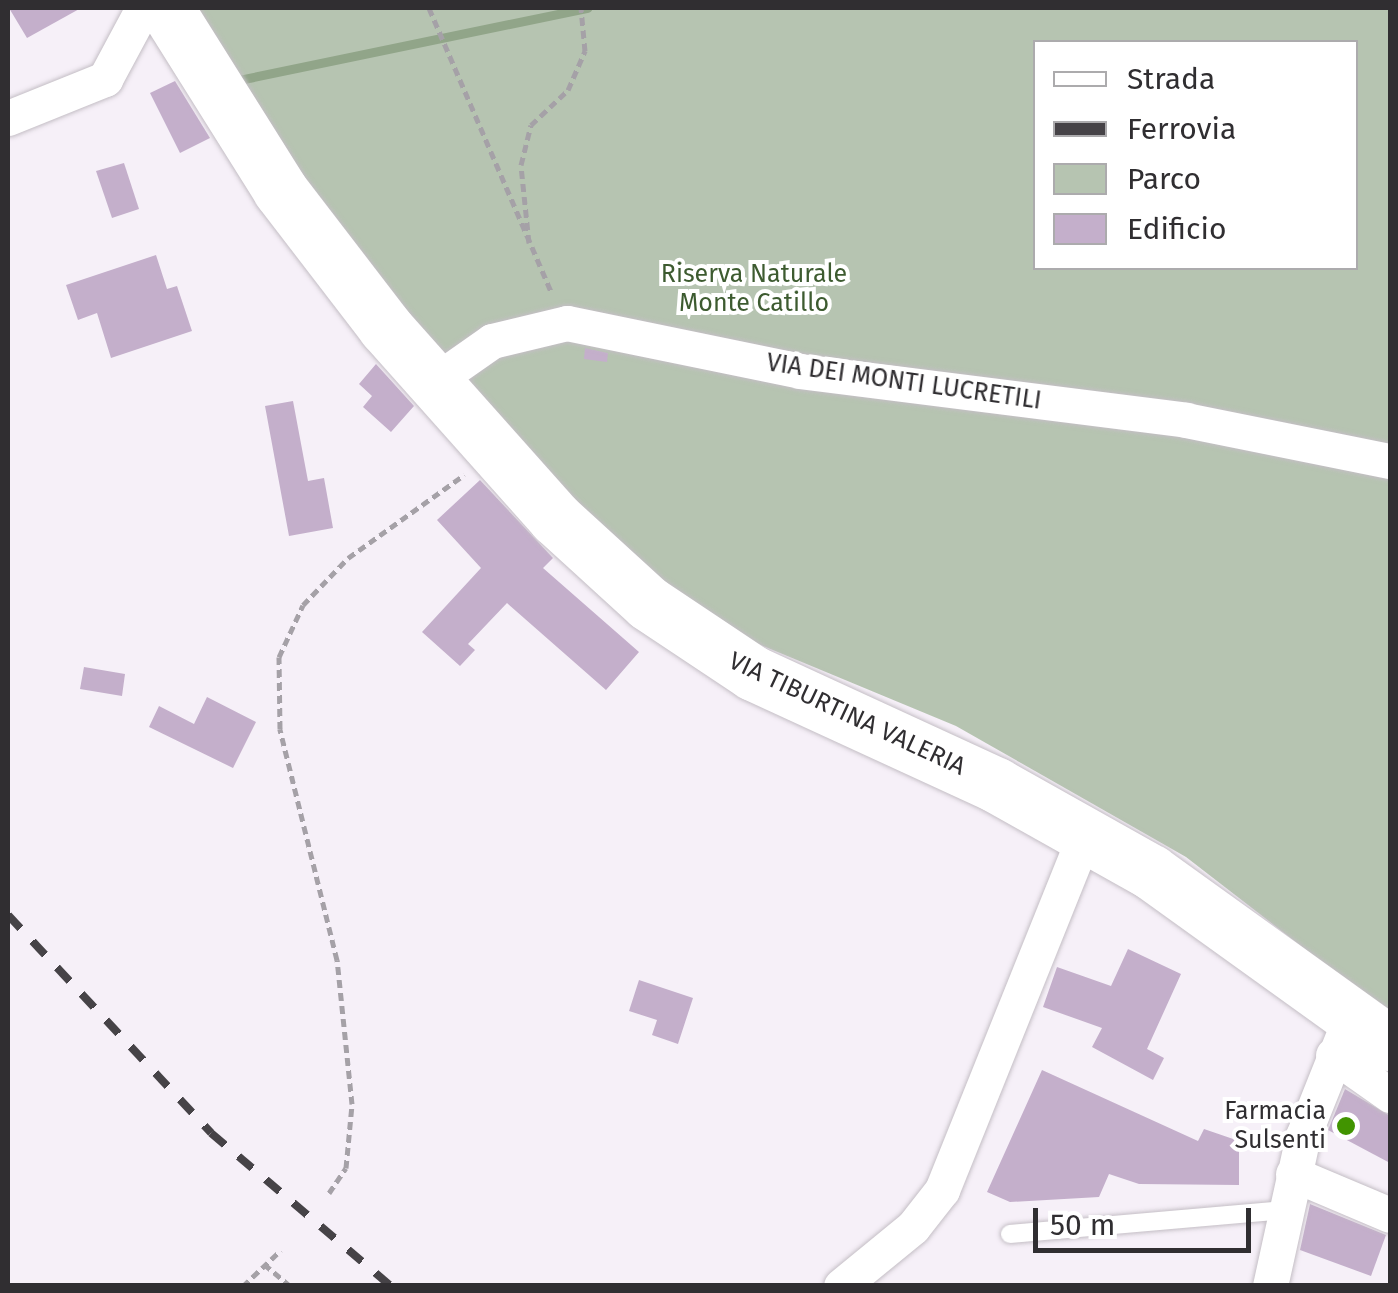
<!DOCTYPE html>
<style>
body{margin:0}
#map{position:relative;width:1398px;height:1293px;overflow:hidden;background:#f6f0f8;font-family:"Fira Sans",sans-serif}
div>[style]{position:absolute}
.green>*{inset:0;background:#b6c4b1}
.stream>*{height:9px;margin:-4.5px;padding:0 4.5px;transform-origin:4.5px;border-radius:4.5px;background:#91a589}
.building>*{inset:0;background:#c4afcb}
.path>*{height:5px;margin-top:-2.5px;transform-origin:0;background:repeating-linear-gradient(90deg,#a5a1a7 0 8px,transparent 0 13px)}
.roads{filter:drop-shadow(0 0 2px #c4bec5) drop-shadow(0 0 2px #c4bec5)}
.lane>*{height:18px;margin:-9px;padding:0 9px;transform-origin:9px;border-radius:9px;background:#fff}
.street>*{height:35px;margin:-17.5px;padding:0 17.5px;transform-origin:17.5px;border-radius:17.5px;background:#fff}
.primary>*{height:55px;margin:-27.5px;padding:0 27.5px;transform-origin:27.5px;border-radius:27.5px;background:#fff}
.rail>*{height:8px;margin-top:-4px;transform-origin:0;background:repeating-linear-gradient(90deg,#464347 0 18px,transparent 0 36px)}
.dots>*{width:28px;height:28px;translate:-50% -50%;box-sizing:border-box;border:5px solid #fff;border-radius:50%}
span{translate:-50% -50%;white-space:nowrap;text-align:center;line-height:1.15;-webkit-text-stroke:8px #fff;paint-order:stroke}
.park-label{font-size:25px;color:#3d5b30}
.street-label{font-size:25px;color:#302e31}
.poi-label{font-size:25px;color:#302e31}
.right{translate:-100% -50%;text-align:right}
.frame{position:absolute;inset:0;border:10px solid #302e31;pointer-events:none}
.legend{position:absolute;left:1033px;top:40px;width:325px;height:230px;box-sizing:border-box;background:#fff;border:2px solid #acabad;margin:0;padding:12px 18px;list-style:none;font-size:30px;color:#302e31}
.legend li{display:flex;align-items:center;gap:20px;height:50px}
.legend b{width:50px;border:2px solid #acabad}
.scale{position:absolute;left:1033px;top:1208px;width:218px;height:45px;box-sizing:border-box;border:5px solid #302e31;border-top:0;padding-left:12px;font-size:30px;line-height:35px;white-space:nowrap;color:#302e31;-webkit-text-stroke:8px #fff;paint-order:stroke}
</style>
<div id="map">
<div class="green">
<i style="clip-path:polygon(evenodd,196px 8px,1390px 8px,1390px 1015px,1186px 857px,956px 726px,691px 616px,543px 478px,348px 250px,196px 8px,1036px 42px,1356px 42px,1356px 268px,1036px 268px,1036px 42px)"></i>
</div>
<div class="stream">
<i style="left:234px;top:81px;width:361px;rotate:-11.7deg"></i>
</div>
<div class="building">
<i style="clip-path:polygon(9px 8px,81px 8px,27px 38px)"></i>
<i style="clip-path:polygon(175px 81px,210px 138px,180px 153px,150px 93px)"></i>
<i style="clip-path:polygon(124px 163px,139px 209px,112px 218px,96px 171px)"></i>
<i style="clip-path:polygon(156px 255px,167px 289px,177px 286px,192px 331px,111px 358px,97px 313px,78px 320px,66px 285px)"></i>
<i style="clip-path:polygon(585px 348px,608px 353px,607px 362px,584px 359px)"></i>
<i style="clip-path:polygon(376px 364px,414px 406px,391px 432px,363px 407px,372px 396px,359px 384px)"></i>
<i style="clip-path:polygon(293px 401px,308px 481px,324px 478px,333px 528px,289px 536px,265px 406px)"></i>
<i style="clip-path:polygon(480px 480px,553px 558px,543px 568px,639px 652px,606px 690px,507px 603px,468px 644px,475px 650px,460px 666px,422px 632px,481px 568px,437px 520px)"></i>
<i style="clip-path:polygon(84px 667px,125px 674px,122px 696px,80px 689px)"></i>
<i style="clip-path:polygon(207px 697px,256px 722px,233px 768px,149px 727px,159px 706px,194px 724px)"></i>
<i style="clip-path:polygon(1128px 949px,1181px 974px,1147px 1049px,1164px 1058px,1153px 1080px,1092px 1047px,1102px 1028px,1043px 1007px,1057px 967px,1111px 986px)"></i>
<i style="clip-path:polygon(639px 980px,693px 998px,678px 1044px,652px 1035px,657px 1020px,629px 1011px)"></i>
<i style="clip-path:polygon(1042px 1070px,1198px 1141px,1204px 1129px,1239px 1141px,1239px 1185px,1139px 1184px,1109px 1174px,1099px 1197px,1010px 1202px,987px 1192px)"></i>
<i style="clip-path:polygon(1345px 1089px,1390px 1116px,1390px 1163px,1328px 1130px)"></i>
<i style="clip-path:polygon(1310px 1204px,1386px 1235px,1371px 1276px,1300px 1250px)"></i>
</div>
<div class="path">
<i style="left:429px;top:8px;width:311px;rotate:66.7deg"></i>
<i style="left:529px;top:243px;width:78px;rotate:-95.9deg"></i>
<i style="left:521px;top:165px;width:41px;rotate:-76deg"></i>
<i style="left:531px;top:125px;width:51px;rotate:-43.4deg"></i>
<i style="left:568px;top:90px;width:43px;rotate:-66.4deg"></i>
<i style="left:585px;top:51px;width:43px;rotate:-95.3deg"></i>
<i style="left:329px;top:1193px;width:30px;rotate:-56deg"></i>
<i style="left:346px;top:1168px;width:64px;rotate:-84.6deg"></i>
<i style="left:352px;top:1104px;width:145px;rotate:-95.9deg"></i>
<i style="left:337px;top:960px;width:238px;rotate:-103.9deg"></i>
<i style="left:280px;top:729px;width:72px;rotate:-90.8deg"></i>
<i style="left:279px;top:657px;width:57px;rotate:-65.2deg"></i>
<i style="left:303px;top:605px;width:65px;rotate:-46.2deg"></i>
<i style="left:348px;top:558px;width:143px;rotate:-35.6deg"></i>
<i style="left:264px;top:1264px;width:34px;rotate:40deg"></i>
<i style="left:243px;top:1286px;width:52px;rotate:-43.5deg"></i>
</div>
<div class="roads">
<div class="lane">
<i style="left:1010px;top:1234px;width:276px;rotate:-5deg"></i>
</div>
<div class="street">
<i style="left:8px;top:118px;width:105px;rotate:-21.9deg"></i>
<i style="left:105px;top:79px;width:81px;rotate:-61.8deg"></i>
<i style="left:432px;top:383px;width:73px;rotate:-35deg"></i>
<i style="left:492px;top:341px;width:77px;rotate:-13.5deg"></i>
<i style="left:567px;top:323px;width:238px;rotate:11.6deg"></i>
<i style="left:800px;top:371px;width:389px;rotate:7.2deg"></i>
<i style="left:1186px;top:420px;width:208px;rotate:11.4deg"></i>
<i style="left:1333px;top:1055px;width:70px;rotate:35.1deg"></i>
<i style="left:1293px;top:1174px;width:105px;rotate:22.9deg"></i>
<i style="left:841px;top:1286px;width:93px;rotate:-39.3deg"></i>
<i style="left:913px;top:1227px;width:47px;rotate:-51.9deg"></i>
<i style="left:942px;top:1190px;width:384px;rotate:-68.1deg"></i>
<i style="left:1270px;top:1286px;width:154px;rotate:-77.6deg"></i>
<i style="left:1303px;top:1136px;width:129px;rotate:-68.2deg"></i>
</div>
<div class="primary">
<i style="left:166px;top:8px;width:215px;rotate:57.9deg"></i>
<i style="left:280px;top:190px;width:173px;rotate:52.5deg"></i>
<i style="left:385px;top:327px;width:256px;rotate:48.3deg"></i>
<i style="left:555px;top:518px;width:126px;rotate:42.4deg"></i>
<i style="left:648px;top:603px;width:126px;rotate:33.7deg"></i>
<i style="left:753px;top:673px;width:268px;rotate:24.7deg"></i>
<i style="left:996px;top:785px;width:178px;rotate:29.3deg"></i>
<i style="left:1151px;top:872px;width:294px;rotate:35.7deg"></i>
</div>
</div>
<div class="rail">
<i style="left:8px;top:915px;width:298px;rotate:47deg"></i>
<i style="left:211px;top:1133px;width:236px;rotate:40.4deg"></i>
</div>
<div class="dots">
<i style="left:1346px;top:1126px;background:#419400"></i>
</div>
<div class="park-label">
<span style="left:754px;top:289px">Riserva Naturale<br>Monte Catillo</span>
</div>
<div class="street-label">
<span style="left:904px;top:382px;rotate:8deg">VIA DEI MONTI LUCRETILI</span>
<span style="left:847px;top:714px;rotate:25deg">VIA TIBURTINA VALERIA</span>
</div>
<div class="poi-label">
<span class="right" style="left:1326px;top:1126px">Farmacia<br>Sulsenti</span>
</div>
<div class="frame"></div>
<ul class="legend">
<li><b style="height:12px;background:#fff"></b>Strada</li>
<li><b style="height:12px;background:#464347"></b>Ferrovia</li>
<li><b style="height:28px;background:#b6c4b1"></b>Parco</li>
<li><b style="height:28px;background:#c4afcb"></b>Edificio</li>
</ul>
<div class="scale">50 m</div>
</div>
